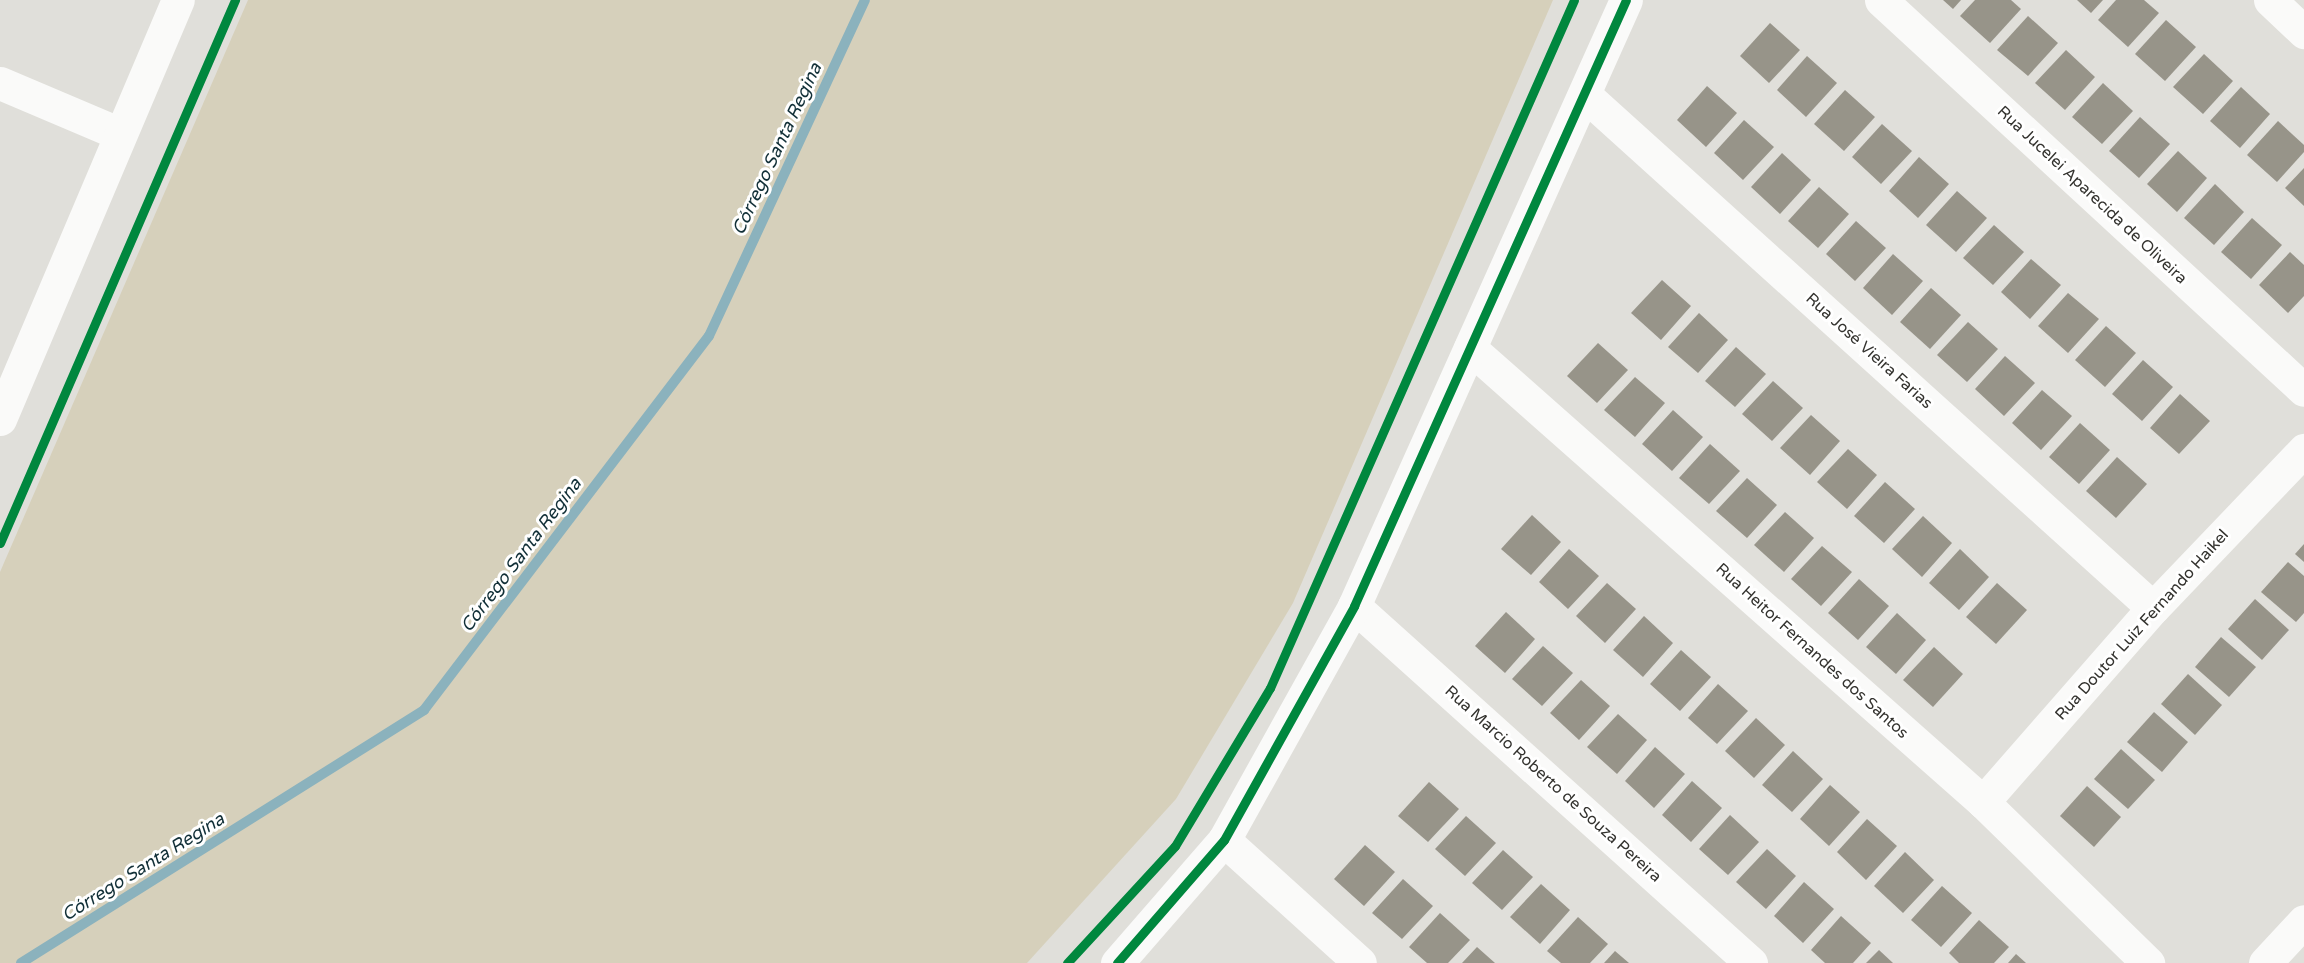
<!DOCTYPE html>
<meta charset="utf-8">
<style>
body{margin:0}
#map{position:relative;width:2304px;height:963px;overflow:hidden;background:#e0dfda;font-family:"Varela Round",sans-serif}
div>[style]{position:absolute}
.green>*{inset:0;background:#d6d0bb}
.stream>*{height:10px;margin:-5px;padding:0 5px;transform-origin:5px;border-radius:5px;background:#8bb2bd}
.building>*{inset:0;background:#979489}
.minor>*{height:33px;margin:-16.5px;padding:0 16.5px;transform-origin:16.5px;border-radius:16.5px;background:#fafaf9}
.cycleway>*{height:9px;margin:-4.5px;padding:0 4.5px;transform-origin:4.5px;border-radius:4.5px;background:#00873e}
span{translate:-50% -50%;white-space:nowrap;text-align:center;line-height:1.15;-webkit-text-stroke:6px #fff;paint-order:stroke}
.street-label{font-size:16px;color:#34332f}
.water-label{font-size:18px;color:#112f37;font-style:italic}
</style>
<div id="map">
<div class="green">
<i style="clip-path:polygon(248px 0,1553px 0,1293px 603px,1176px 799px,1027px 963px,0 963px,0 572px)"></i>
</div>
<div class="stream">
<i style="left:21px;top:963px;width:476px;rotate:-32.1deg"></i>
<i style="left:424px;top:710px;width:470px;rotate:-52.7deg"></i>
<i style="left:709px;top:336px;width:370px;rotate:-65.1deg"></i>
</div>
<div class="building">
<i style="clip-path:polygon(1943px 0,1961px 0,1953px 9px)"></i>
<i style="clip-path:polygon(1975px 0,2011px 0,2021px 9px,1990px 43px,1960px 16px)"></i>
<i style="clip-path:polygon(2077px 0,2103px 0,2091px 13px)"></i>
<i style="clip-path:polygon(2116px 0,2144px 0,2159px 13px,2128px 47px,2098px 20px)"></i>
<i style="clip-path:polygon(2028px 16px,2058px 43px,2028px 76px,1997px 50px)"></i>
<i style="clip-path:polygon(2166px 20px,2196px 47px,2165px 81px,2135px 54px)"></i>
<i style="clip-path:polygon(1770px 23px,1800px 50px,1769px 83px,1740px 56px)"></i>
<i style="clip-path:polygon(2066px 50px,2095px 77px,2065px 110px,2035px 83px)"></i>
<i style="clip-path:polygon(2204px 54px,2233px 81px,2203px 114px,2173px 87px)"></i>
<i style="clip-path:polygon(1807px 56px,1837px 83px,1806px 117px,1777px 90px)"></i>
<i style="clip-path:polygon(2103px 83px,2133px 111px,2102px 144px,2072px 117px)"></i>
<i style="clip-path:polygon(1707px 86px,1737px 113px,1706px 147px,1677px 120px)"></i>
<i style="clip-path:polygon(2241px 87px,2270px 114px,2240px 148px,2210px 121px)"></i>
<i style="clip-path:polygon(1845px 90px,1875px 117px,1844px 151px,1814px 124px)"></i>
<i style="clip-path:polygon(2140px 117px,2170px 144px,2139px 178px,2109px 151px)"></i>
<i style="clip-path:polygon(1744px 120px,1774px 147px,1743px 180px,1714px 153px)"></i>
<i style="clip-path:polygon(2278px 121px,2304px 145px,2304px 152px,2277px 182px,2247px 155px)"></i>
<i style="clip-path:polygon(1882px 124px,1912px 151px,1881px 184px,1852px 157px)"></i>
<i style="clip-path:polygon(2178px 151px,2207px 178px,2177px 212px,2147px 184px)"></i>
<i style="clip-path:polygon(1782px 153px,1811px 180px,1780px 214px,1751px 187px)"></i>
<i style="clip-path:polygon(1919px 157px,1949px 184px,1918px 218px,1889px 191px)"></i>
<i style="clip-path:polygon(2304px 168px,2304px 206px,2285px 188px)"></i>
<i style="clip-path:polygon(2215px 184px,2244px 212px,2214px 245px,2184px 218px)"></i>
<i style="clip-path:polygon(1819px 187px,1849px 214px,1818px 248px,1788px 221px)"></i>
<i style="clip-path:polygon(1957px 191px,1987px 218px,1956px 252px,1926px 225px)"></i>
<i style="clip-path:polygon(2252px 218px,2282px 245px,2251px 279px,2221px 252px)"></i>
<i style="clip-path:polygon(1856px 221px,1886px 248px,1855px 281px,1826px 254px)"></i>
<i style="clip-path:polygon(1994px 225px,2024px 252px,1993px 285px,1963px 258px)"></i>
<i style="clip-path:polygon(2290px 252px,2304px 265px,2304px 296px,2288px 313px,2259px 285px)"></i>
<i style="clip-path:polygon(1893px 254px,1923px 281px,1892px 315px,1863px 288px)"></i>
<i style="clip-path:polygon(2031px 259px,2061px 285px,2030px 319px,2001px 292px)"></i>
<i style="clip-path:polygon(1662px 280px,1691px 306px,1661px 340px,1631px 313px)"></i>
<i style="clip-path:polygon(1931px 288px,1961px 315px,1930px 349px,1900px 322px)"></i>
<i style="clip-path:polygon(2068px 293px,2099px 319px,2068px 353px,2038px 326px)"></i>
<i style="clip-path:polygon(1699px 313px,1728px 340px,1698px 373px,1668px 347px)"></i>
<i style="clip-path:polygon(1968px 322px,1998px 349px,1967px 382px,1937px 355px)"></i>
<i style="clip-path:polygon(2106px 326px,2136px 353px,2105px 387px,2075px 360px)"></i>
<i style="clip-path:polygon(1598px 343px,1628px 370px,1597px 403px,1567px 376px)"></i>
<i style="clip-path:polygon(1736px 347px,1766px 374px,1735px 407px,1705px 381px)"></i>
<i style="clip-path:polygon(2005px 356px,2035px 383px,2004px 416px,1975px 389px)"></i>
<i style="clip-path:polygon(2143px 360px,2173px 387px,2142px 421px,2112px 394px)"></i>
<i style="clip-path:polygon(1635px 377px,1665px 403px,1635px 437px,1604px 410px)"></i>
<i style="clip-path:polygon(1773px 381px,1803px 408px,1772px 441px,1742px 414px)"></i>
<i style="clip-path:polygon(2042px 390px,2072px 416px,2041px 450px,2012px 423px)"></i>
<i style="clip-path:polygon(2180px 394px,2210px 421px,2179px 454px,2150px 428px)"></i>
<i style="clip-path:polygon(1673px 410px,1703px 437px,1672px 471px,1642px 444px)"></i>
<i style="clip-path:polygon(1811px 415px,1840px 441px,1810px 475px,1780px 448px)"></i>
<i style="clip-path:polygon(2080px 423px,2110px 450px,2079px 484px,2049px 457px)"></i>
<i style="clip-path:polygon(1710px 444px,1740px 471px,1709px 504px,1679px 478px)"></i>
<i style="clip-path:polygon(1848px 449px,1877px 475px,1847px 509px,1817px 482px)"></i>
<i style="clip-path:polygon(2117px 457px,2147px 484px,2116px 518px,2086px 491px)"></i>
<i style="clip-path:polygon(1747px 478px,1777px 505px,1747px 538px,1716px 511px)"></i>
<i style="clip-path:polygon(1885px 482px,1915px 509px,1884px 543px,1854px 516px)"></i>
<i style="clip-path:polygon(1785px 512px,1814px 538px,1784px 572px,1754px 545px)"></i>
<i style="clip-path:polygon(1532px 515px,1561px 542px,1531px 575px,1501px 549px)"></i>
<i style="clip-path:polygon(1923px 516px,1952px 543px,1922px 577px,1892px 549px)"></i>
<i style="clip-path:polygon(2304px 544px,2304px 562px,2295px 554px)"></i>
<i style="clip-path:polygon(1822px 546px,1852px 572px,1821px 606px,1791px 579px)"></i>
<i style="clip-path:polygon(1569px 549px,1599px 576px,1568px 609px,1539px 582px)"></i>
<i style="clip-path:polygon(1960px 549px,1989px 577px,1959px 610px,1929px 583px)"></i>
<i style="clip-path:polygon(2288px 562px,2304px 576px,2304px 613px,2296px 622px,2261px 592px)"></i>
<i style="clip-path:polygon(1859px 579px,1889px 606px,1858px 640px,1828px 613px)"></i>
<i style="clip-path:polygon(1607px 583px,1636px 609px,1605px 643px,1576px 616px)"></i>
<i style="clip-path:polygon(1997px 583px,2027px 610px,1996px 644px,1966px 617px)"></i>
<i style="clip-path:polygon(2255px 599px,2289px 630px,2262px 660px,2228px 629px)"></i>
<i style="clip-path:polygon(1506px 612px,1535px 639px,1505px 673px,1475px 646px)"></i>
<i style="clip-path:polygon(1897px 613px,1926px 640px,1896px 674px,1866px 647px)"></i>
<i style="clip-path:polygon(1644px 616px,1673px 643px,1643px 677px,1613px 650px)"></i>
<i style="clip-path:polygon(2221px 637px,2256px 667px,2229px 697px,2195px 667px)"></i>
<i style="clip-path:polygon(1543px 646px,1573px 673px,1542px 706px,1512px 679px)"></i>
<i style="clip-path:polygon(1934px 647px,1963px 674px,1933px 707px,1903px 680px)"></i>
<i style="clip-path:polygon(1681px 650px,1711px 677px,1680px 711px,1650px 684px)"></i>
<i style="clip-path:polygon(2188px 674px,2222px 705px,2195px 735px,2161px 704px)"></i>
<i style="clip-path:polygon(1581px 680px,1610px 706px,1579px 740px,1550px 713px)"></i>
<i style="clip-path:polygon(1718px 684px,1748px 711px,1717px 744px,1688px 718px)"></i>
<i style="clip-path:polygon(2154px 712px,2188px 742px,2162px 772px,2127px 742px)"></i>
<i style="clip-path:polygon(1618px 714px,1647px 740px,1617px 774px,1587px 747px)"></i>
<i style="clip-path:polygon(1756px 718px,1785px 745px,1754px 778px,1725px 751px)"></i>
<i style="clip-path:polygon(1655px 747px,1685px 774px,1654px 808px,1625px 781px)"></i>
<i style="clip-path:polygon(2121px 749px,2155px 780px,2128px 809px,2094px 779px)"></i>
<i style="clip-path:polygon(1793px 751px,1823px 779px,1792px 812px,1762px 785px)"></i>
<i style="clip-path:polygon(1692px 781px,1722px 808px,1691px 842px,1662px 815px)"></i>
<i style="clip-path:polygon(1429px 782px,1459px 809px,1428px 842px,1398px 816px)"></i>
<i style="clip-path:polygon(1830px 785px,1860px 812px,1829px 846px,1800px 819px)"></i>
<i style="clip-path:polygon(2087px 786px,2121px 817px,2094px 847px,2060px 816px)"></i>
<i style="clip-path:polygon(1730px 815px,1759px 842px,1728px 875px,1699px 849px)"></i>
<i style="clip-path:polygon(1466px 816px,1496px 843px,1465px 876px,1435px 849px)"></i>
<i style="clip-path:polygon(1867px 819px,1897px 846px,1866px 880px,1837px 852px)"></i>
<i style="clip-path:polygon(1365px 845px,1395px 872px,1364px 906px,1334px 879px)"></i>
<i style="clip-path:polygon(1767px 849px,1796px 876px,1766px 909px,1736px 882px)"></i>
<i style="clip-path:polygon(1503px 850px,1533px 877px,1502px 910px,1472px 883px)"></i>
<i style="clip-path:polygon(1905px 852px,1934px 880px,1903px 913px,1874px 886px)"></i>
<i style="clip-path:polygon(1403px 879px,1433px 906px,1402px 939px,1372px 913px)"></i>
<i style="clip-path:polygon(1804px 882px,1834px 909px,1803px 943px,1774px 916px)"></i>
<i style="clip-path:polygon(1541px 884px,1570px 910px,1540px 944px,1510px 917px)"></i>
<i style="clip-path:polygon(1942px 886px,1972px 913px,1941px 947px,1911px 920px)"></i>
<i style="clip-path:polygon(1440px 913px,1470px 940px,1448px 963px,1427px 963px,1409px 947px)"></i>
<i style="clip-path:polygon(1841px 916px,1871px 943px,1853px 963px,1825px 963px,1811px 950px)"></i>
<i style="clip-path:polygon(1578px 917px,1608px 944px,1590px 963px,1561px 963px,1547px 951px)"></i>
<i style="clip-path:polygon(1979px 920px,2009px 947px,1994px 963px,1959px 963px,1949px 953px)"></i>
<i style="clip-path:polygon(1477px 947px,1495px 963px,1462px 963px)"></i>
<i style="clip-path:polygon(1879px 950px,1893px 963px,1866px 963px)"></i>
<i style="clip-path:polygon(1615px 951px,1629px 963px,1604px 963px)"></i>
<i style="clip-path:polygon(2016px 954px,2026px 963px,2008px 963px)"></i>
</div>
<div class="minor">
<i style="left:1881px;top:0;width:575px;rotate:42.68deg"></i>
<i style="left:2270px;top:0;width:47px;rotate:43.3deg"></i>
<i style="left:0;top:83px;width:130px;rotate:23deg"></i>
<i style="left:1585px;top:95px;width:765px;rotate:42.09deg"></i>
<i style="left:1470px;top:348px;width:685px;rotate:41.51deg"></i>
<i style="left:1983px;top:802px;width:231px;rotate:44.3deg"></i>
<i style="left:0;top:419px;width:455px;rotate:-67deg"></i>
<i style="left:1354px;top:606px;width:534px;rotate:41.96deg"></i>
<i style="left:1983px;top:802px;width:258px;rotate:-48.8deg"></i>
<i style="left:2153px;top:608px;width:219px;rotate:-46.3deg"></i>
<i style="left:1224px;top:840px;width:183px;rotate:42.1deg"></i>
<i style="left:1117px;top:963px;width:163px;rotate:-49deg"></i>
<i style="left:1224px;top:840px;width:268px;rotate:-60.9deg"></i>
<i style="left:1354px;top:606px;width:664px;rotate:-65.83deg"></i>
<i style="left:2265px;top:963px;width:57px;rotate:-47.1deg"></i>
</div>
<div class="cycleway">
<i style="left:0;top:543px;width:592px;rotate:-66.6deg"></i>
<i style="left:1067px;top:963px;width:159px;rotate:-47.3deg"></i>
<i style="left:1175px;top:846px;width:184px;rotate:-59deg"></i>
<i style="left:1270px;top:688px;width:752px;rotate:-66.16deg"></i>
<i style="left:1117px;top:963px;width:163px;rotate:-49deg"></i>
<i style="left:1224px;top:840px;width:268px;rotate:-60.9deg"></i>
<i style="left:1354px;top:606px;width:664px;rotate:-65.83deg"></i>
</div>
<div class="street-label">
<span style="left:2092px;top:195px;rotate:43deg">Rua Jucelei Aparecida de Oliveira</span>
<span style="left:1869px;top:351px;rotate:42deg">Rua José Vieira Farias</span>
<span style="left:2142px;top:625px;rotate:-48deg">Rua Doutor Luiz Fernando Haikel</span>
<span style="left:1812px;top:651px;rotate:42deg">Rua Heitor Fernandes dos Santos</span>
<span style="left:1553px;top:784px;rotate:42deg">Rua Marcio Roberto de Souza Pereira</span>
</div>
<div class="water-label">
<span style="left:777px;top:149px;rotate:-65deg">Córrego Santa Regina</span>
<span style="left:521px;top:555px;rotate:-53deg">Córrego Santa Regina</span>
<span style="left:143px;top:867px;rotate:-32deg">Córrego Santa Regina</span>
</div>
</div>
